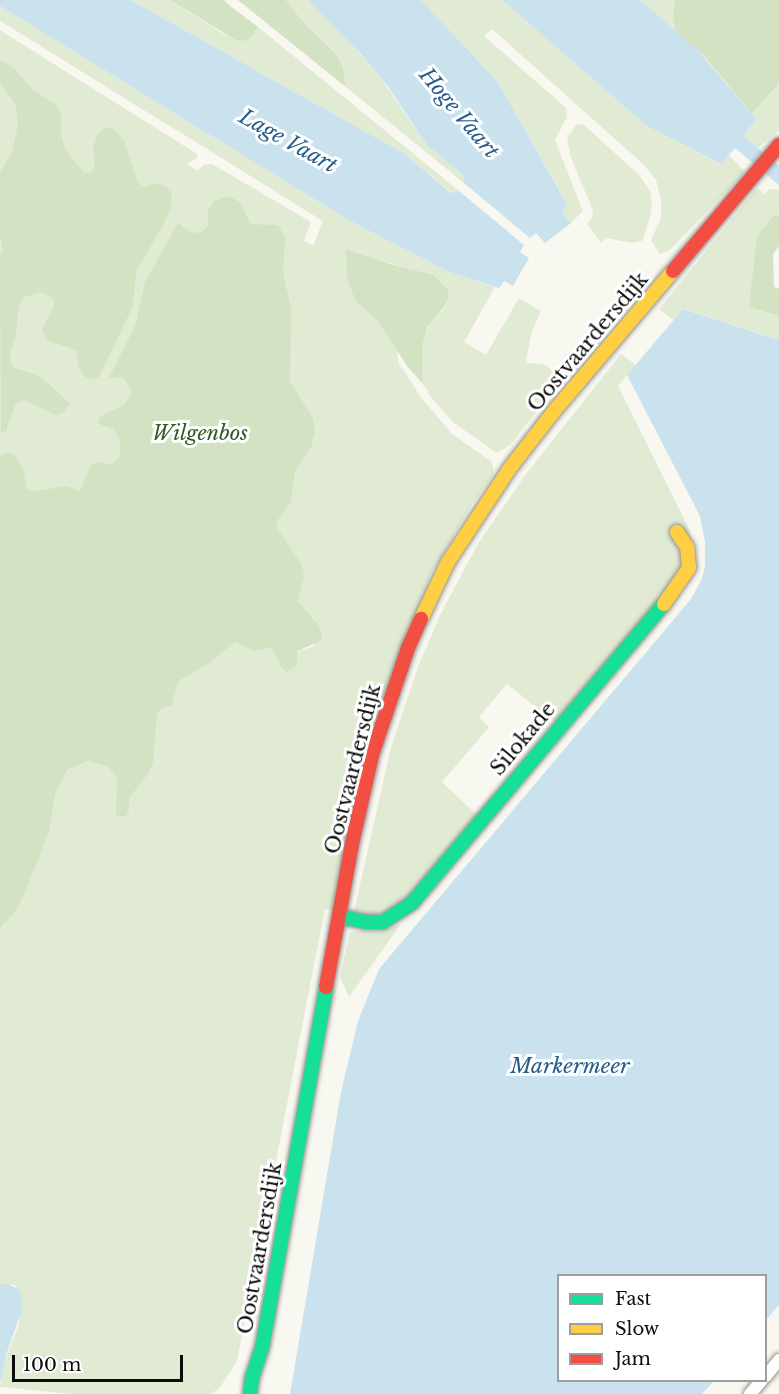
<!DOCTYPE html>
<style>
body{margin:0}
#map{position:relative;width:779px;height:1394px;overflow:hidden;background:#f8f7f0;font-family:"Libre Baskerville",serif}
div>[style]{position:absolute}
.green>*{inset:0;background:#e1ebd3}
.forest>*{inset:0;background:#d2e2c2}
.water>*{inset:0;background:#cae1ee}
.roads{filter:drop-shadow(0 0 2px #92918e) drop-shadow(0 0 2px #92918e)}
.street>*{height:12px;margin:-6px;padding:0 6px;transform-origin:6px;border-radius:6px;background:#fefefd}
.fast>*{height:14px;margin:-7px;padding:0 7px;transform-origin:7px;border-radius:7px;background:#16e098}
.slow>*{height:14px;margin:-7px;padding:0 7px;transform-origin:7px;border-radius:7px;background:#ffcf43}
.jam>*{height:14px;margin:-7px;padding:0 7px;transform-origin:7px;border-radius:7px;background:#f24e42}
span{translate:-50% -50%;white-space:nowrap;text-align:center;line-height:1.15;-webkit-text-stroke:6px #fff;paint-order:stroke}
.street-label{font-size:20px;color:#0b0b0b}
.park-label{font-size:20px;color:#2f5a25;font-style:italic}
.water-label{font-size:21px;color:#265d8c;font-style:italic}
.legend{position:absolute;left:557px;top:1274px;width:210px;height:108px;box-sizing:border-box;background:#fff;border:2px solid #9d9d9d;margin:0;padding:8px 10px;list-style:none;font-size:18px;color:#0b0b0b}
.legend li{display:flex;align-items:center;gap:12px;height:30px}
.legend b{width:30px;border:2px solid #9d9d9d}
.scale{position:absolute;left:12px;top:1355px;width:171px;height:27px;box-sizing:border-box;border:3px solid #0b0b0b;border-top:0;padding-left:8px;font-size:18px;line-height:21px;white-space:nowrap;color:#0b0b0b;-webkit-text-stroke:4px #fff;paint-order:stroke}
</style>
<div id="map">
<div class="green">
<i style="clip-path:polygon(131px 0,170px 0,224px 34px,244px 41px,204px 0,225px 0,253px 34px,258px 27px,459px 191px,452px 193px,405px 154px)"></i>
<i style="clip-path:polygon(286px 0,308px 0,329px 18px,380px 77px,427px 145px,457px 170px,464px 177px,464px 183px,346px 87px,343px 67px,335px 53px,304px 23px)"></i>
<i style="clip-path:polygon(421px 0,502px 0,647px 126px,720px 164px,729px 155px,745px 172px,670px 250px,660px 254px,651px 240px,661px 218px,661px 200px,656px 180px,643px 164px,492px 29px,484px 36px,566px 108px,567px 117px,555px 140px,583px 211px,571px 223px,562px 212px,567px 203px,498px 82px)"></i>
<i style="clip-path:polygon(640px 0,675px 0,673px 11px,675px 30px)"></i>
<i style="clip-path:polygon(evenodd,0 6px,350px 221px,449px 272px,495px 287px,464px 342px,486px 355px,519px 298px,541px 311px,531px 334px,526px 363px,544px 364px,559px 375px,548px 389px,545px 401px,510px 445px,497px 453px,454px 423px,433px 400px,423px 384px,422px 347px,427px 327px,446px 306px,449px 298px,448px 290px,434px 275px,414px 271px,346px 249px,396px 301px,398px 362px,423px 400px,452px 434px,492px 462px,494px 474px,470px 508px,432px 572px,420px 604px,333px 910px,325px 909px,237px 1361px,219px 1389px,210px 1394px,71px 1394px,0 1387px,2px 1367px,19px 1324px,19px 1289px,14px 1285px,0 1285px,0 930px,5px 926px,0 916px,0 30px,197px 154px,198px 157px,187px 164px,197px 171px,204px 165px,212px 164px,311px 222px,304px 241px,313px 246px,323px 221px,0 21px,0 6px,313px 617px,322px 633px,313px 647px,297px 651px,313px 617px)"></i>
<i style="clip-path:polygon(779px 83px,779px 130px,758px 148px,744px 136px,756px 119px,752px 114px)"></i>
<i style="clip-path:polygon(583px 124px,639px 175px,650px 191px,652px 204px,650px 218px,642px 241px,632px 243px,606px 238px,601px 243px,587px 224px,592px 218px,593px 210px,571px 158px,567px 139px,576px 125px)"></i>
<i style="clip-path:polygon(757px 188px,765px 194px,769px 189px,779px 190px,779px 217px,775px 214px,749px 307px,779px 316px,779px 340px,684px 309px,673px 320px,659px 309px)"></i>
<i style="clip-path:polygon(621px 354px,636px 365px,618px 386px,689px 529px,691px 540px,677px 584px,558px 725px,507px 684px,479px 717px,489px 727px,442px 782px,479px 817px,396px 913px,353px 916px,391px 747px,418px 667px,440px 615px,479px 542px,526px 474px)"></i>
<i style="clip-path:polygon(401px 924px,349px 997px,340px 977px,350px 932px,387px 929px)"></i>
</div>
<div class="forest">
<i style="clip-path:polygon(170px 0,222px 0,258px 27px,251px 38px,244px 41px,236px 40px)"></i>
<i style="clip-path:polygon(238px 0,286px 0,304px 23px,335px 53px,343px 67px,346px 87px)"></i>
<i style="clip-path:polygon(675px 0,779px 0,779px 83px,752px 114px,704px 56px,675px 30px,673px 11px)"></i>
<i style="clip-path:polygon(0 59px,15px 69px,33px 90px,55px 104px,61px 113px,61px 135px,65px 149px,84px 173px,90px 173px,95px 167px,93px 148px,98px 133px,106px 128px,112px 127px,124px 141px,138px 183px,144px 187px,156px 183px,165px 186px,172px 193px,170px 210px,163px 225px,137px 270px,132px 308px,99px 377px,92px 379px,85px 377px,78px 366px,76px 350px,47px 340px,42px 330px,55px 304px,53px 298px,41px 292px,24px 297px,19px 305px,16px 335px,10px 354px,11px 363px,14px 368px,35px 374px,49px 384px,70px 404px,64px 412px,56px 415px,24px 400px,15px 405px,6px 431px,1px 432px,0 256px,3px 251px,0 237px,0 172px,12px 153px,18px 125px,16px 105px,0 84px)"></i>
<i style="clip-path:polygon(229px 196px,241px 203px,250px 224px,278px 225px,285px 237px,283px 273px,291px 308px,290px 382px,313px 418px,315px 432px,311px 447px,295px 471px,291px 502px,277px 521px,277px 528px,302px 565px,304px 576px,298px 601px,319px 626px,322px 633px,321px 641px,297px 651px,297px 665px,287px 672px,281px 667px,272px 647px,254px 651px,235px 642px,208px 664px,178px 681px,172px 705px,160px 709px,157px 714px,153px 762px,148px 774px,129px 798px,129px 810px,126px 816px,116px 816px,117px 780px,114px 773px,106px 766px,88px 761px,67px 770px,55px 794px,49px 831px,26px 890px,18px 907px,0 930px,0 456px,8px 452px,15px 455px,23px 469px,27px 489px,32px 492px,67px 486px,80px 491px,91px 464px,99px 462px,111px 465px,119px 457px,121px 448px,118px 436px,113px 429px,99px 424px,97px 421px,101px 416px,125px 404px,130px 396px,131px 390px,123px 377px,109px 378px,136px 324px,145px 282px,178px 223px,192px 233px,202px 232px,208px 225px,208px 210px,214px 201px)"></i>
<i style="clip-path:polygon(775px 214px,779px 217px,779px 246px,773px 254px,774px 287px,779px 289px,779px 316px,749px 307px,757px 236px)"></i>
<i style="clip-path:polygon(346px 249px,397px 266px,434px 275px,448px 290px,449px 298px,445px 306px,427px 327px,422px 347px,423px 384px,407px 366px,378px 321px,355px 300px,347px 278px)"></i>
</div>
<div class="water">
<i style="clip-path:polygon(0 0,131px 0,405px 154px,451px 193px,459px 191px,524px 245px,520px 252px,529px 258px,513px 286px,504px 281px,499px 288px,449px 272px,350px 221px,0 6px)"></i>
<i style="clip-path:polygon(308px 0,421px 0,498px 82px,567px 204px,562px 212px,571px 223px,545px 243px,536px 233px,530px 238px,464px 183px,464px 177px,457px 170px,427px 145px,389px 88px,361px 54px)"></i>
<i style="clip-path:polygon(502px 0,640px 0,697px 49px,756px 119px,744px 136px,779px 166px,779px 185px,735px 148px,721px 164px,647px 126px)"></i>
<i style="clip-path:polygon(683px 309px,779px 340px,779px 1305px,766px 1320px,766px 1276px,558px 1276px,558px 1380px,714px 1381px,702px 1394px,290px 1394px,341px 1092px,358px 1021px,379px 969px,691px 599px,701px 581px,705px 567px,705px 542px,700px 516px,627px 375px)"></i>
<i style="clip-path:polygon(7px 1284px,19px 1289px,23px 1307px,6px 1355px,0 1382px,0 1285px)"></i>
</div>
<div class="roads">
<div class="street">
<i style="left:766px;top:1376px;width:21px;rotate:-51deg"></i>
<i style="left:750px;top:1394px;width:18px;rotate:-49deg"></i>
</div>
<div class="fast">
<i style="left:339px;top:916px;width:28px;rotate:13deg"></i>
<i style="left:366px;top:922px;width:17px"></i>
<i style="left:383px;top:922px;width:35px;rotate:-33deg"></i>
<i style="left:412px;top:903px;width:391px;rotate:-49.9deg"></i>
<i style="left:250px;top:1394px;width:16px;rotate:-83deg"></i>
<i style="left:252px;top:1378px;width:32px;rotate:-72deg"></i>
<i style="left:262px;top:1348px;width:367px;rotate:-79.9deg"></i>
</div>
<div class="slow">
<i style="left:664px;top:604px;width:44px;rotate:-55.2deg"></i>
<i style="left:689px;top:568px;width:21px;rotate:-95deg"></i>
<i style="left:687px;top:547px;width:18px;rotate:-124deg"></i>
<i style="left:421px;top:619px;width:63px;rotate:-64.7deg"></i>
<i style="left:448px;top:562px;width:113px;rotate:-56.6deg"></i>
<i style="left:510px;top:468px;width:73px;rotate:-52.2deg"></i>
<i style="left:555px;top:410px;width:182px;rotate:-49.7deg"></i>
</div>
<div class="jam">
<i style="left:673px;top:271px;width:165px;rotate:-49.9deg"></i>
<i style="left:326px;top:987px;width:145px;rotate:-79.7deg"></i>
<i style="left:352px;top:844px;width:91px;rotate:-77.3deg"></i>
<i style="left:372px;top:755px;width:113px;rotate:-71.4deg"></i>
<i style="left:408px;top:648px;width:32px;rotate:-66deg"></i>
</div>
</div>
<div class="street-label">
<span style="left:588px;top:342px;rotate:-50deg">Oostvaardersdijk</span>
<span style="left:523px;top:739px;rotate:-50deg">Silokade</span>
<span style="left:353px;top:769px;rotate:-76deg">Oostvaardersdijk</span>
<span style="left:260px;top:1248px;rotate:-80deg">Oostvaardersdijk</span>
</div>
<div class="park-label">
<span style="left:200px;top:433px">Wilgenbos</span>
</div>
<div class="water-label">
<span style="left:459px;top:113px;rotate:50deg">Hoge Vaart</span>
<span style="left:288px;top:141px;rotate:29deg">Lage Vaart</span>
<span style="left:570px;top:1066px">Markermeer</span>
</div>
<ul class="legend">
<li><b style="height:8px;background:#16e098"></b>Fast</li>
<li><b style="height:8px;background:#ffcf43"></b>Slow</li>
<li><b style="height:8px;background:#f24e42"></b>Jam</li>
</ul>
<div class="scale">100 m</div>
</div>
